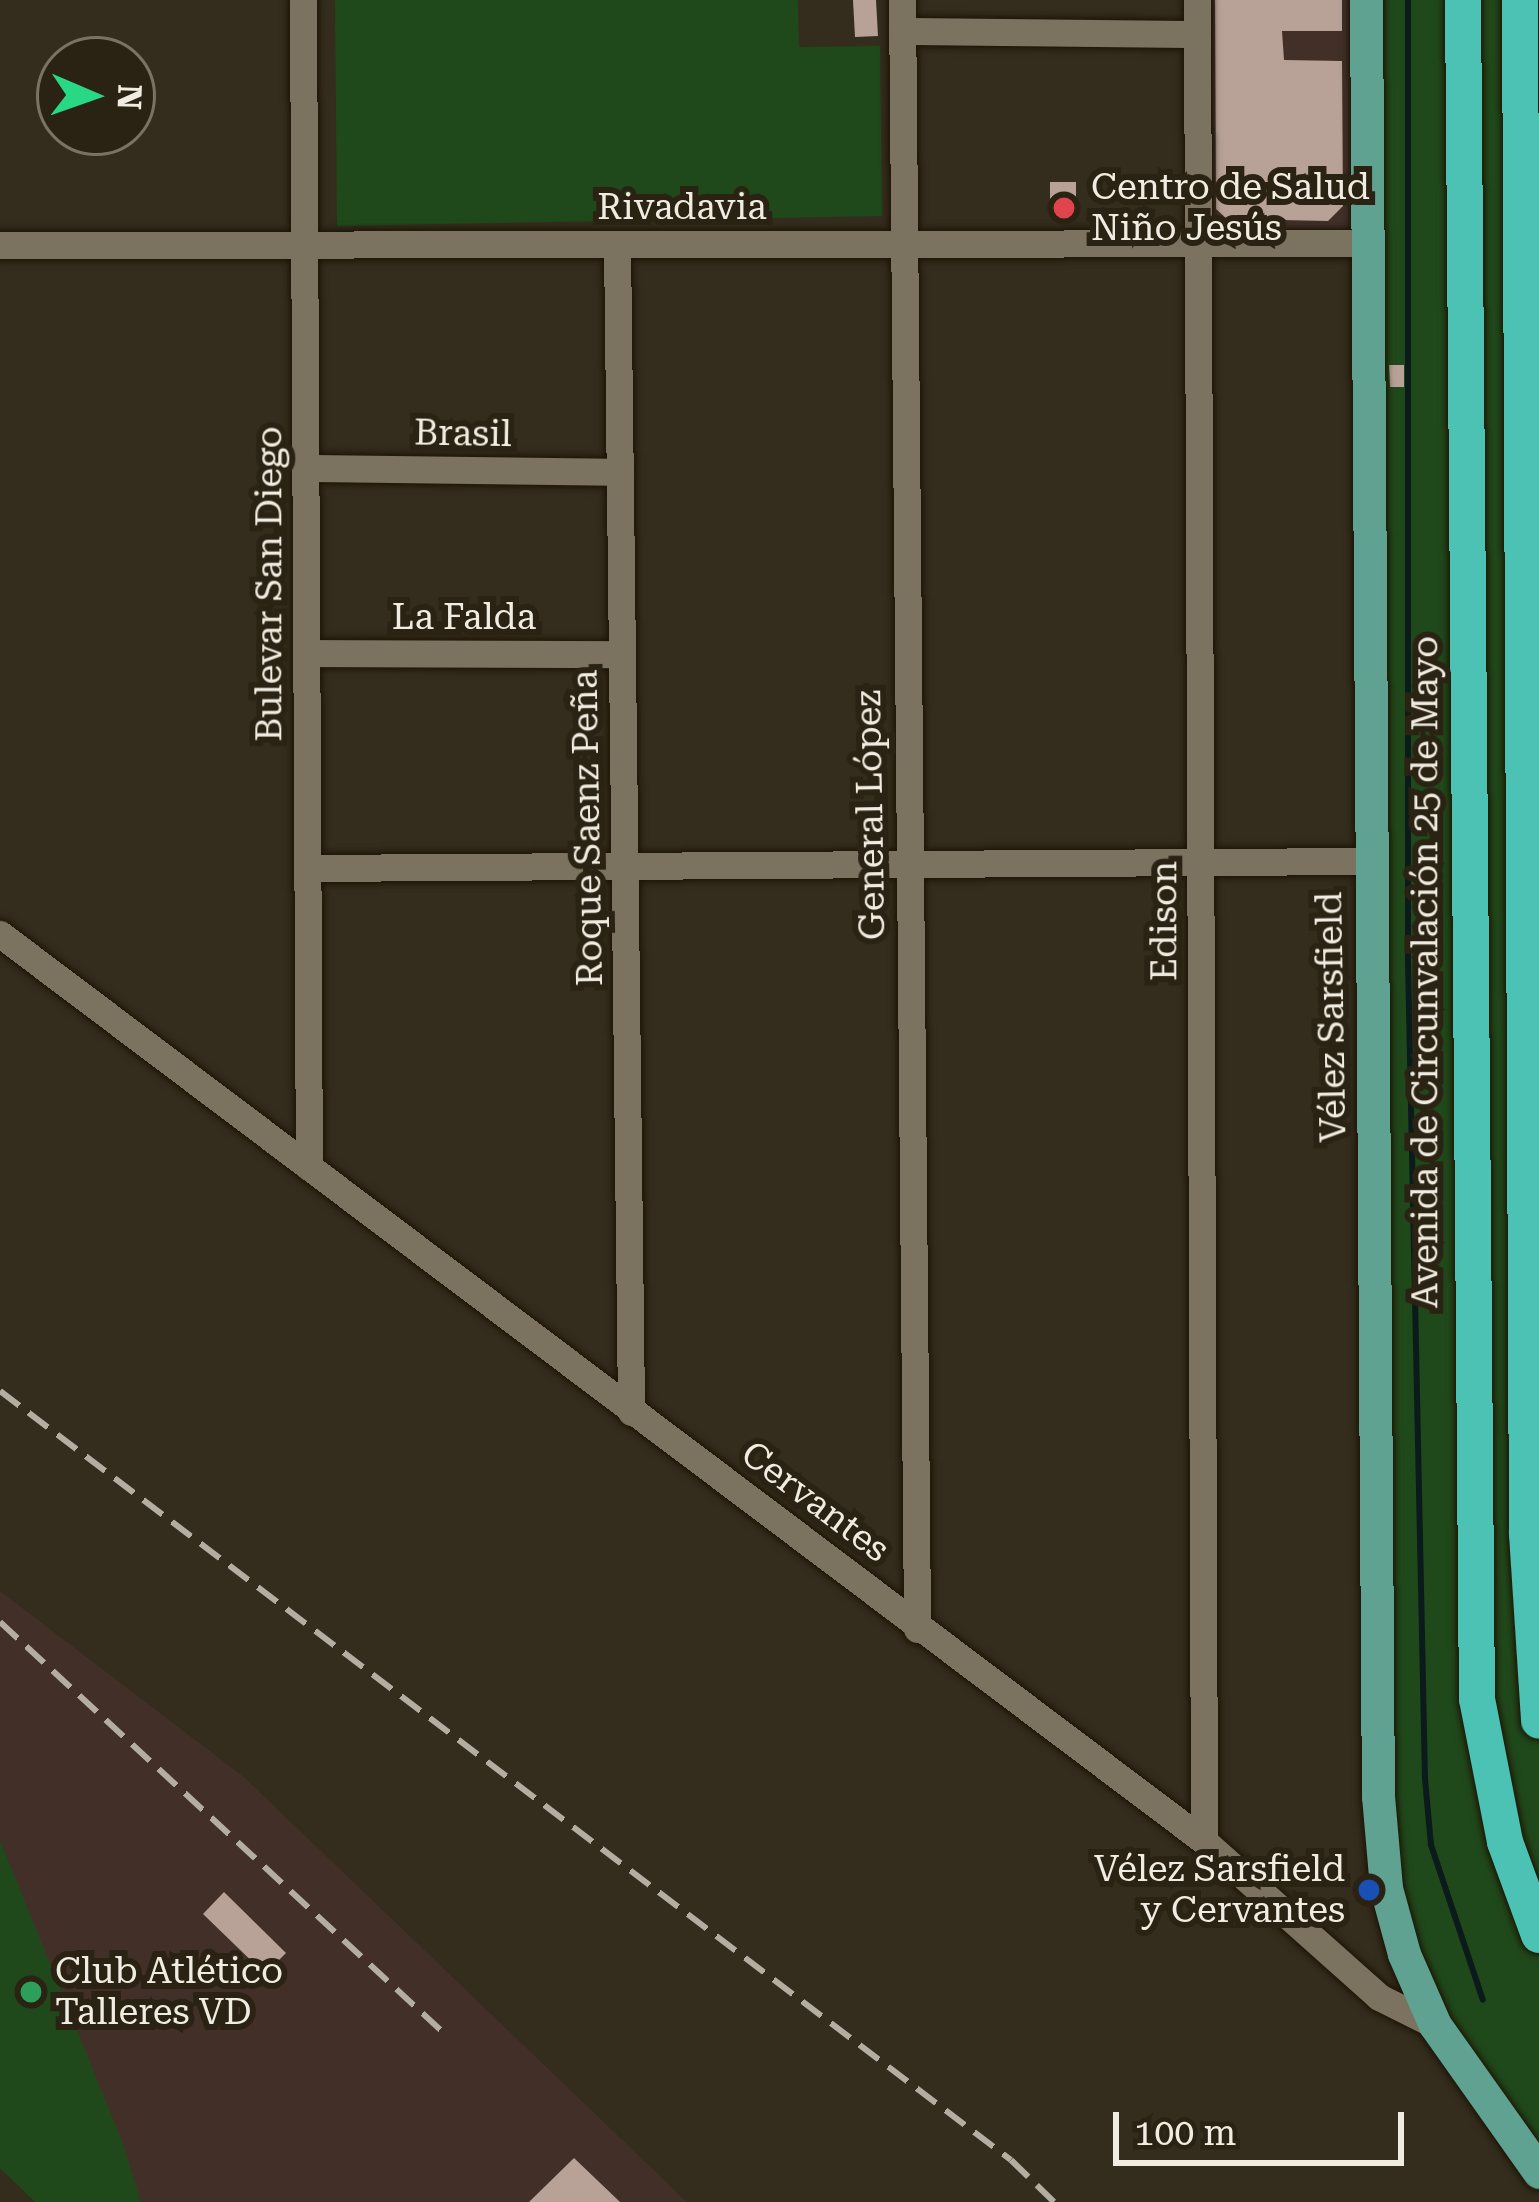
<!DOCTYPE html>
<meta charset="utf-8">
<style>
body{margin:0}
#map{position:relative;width:1539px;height:2202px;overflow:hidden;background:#342c1c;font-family:"Roboto Serif",serif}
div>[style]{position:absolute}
.industrial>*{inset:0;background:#423028}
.green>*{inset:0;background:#20491b}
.stream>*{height:6px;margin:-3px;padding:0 3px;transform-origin:3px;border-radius:3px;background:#0b1b1b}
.building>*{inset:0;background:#b8a298}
.roads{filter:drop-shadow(0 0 3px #1c1405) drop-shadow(0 0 3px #1c1405)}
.minor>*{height:27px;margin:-13.5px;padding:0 13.5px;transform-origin:13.5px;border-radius:13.5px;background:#7c7260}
.major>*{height:33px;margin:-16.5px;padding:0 16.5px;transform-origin:16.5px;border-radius:16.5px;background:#5fa292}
.highway>*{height:36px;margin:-18px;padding:0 18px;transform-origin:18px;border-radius:18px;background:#4bc2b3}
.rail>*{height:6px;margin-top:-3px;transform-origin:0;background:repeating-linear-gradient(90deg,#b4aea2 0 24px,transparent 0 36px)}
.dots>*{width:33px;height:33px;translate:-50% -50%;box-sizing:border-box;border:6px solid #2a2212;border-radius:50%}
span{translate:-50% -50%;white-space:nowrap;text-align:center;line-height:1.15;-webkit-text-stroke:12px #2a2212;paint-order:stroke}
.poi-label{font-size:36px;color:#f1ece1}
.left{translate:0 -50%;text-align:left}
.right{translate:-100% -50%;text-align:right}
.street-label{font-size:36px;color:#f1ece1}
.north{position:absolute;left:36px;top:36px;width:120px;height:120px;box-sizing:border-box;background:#2a2212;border:3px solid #7a7365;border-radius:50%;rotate:92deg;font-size:33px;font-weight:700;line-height:48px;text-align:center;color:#f1ece1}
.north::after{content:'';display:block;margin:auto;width:42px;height:54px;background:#28d885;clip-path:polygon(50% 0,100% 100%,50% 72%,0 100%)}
.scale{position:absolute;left:1113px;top:2112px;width:291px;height:54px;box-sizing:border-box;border:6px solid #f1ece1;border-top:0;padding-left:15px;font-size:36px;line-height:42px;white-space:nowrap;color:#f1ece1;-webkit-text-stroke:9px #2a2212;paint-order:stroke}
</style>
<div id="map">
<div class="industrial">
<i style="clip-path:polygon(1213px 0,1351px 0,1350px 229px,1212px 230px)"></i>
<i style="clip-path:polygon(0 1591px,245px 1778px,687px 2202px,141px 2202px,0 1840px)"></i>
</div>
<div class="green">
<i style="clip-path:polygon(335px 0,798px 0,799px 47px,880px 46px,882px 216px,337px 226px)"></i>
<i style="clip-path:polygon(1366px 0,1539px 0,1539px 2172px,1489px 2108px,1386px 1888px)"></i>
<i style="clip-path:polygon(0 1840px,123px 2144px,141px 2202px,35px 2202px,0 2168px)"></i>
</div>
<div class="stream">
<i style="left:1408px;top:0;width:961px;rotate:90deg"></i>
<i style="left:1408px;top:961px;width:818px;rotate:88.81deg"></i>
<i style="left:1425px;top:1779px;width:66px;rotate:84.8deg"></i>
<i style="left:1431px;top:1845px;width:163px;rotate:71.5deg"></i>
</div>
<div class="building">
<i style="clip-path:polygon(853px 0,876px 0,878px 36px,855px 37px)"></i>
<i style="clip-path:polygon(1215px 0,1342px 0,1342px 31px,1282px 31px,1284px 60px,1342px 61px,1343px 206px,1328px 221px,1227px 219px,1216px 209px)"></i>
<i style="clip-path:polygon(70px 132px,116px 132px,88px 153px)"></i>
<i style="clip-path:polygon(1050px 182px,1076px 182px,1076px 216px,1050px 216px)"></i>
<i style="clip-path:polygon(1389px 365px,1404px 365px,1404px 387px,1390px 387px)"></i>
<i style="clip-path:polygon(224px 1892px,286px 1953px,265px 1974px,203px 1914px)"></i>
<i style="clip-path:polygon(574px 2158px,620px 2202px,529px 2202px)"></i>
</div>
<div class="roads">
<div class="minor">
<i style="left:303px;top:0;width:1167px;rotate:89.71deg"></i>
<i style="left:902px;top:0;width:1629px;rotate:89.47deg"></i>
<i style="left:1197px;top:0;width:1841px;rotate:89.78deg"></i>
<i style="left:902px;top:31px;width:295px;rotate:0.6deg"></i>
<i style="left:617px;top:244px;width:1168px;rotate:89.31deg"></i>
<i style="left:0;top:245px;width:1364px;rotate:-0.08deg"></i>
<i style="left:306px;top:468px;width:313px;rotate:0.7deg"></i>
<i style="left:307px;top:653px;width:314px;rotate:0.2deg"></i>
<i style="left:307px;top:868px;width:1062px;rotate:-0.38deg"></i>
<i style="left:0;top:934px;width:1507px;rotate:36.99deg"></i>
<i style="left:1204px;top:1841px;width:234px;rotate:41.7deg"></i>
<i style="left:1379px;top:1997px;width:63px;rotate:26.6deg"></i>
</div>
<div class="major">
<i style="left:1366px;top:0;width:1796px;rotate:89.62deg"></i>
<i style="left:1378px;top:1796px;width:92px;rotate:85deg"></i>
<i style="left:1386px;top:1888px;width:68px;rotate:74.7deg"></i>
<i style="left:1404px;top:1954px;width:77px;rotate:66.4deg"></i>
<i style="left:1435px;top:2025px;width:180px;rotate:54.7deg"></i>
</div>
<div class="highway">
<i style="left:1463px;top:0;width:1699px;rotate:89.53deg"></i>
<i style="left:1477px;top:1699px;width:146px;rotate:78.9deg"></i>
<i style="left:1505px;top:1842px;width:99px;rotate:69.9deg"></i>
<i style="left:1520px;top:0;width:1534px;rotate:89.74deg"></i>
<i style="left:1527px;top:1534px;width:187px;rotate:86.3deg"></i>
</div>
</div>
<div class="rail">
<i style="left:0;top:1391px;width:1270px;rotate:37.26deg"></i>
<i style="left:1011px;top:2160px;width:60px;rotate:44.3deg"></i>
<i style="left:0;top:1622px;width:608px;rotate:42.8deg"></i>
</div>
<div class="dots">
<i style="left:1064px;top:208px;background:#e0444e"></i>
<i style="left:1369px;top:1890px;background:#1a4fb4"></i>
<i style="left:31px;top:1992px;background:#2e9e5b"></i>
</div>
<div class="poi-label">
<span class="left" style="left:1091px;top:208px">Centro de Salud<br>Niño Jesús</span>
<span class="right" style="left:1345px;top:1890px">Vélez Sarsfield<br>y Cervantes</span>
<span class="left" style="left:55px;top:1992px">Club Atlético<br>Talleres VD</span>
</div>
<div class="street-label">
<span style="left:682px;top:208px">Rivadavia</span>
<span style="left:463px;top:434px;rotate:1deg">Brasil</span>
<span style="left:270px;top:584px;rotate:-90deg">Bulevar San Diego</span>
<span style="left:464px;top:618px">La Falda</span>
<span style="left:871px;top:815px;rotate:-91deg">General López</span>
<span style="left:588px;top:828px;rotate:-91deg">Roque Saenz Peña</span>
<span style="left:1165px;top:921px;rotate:-90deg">Edison</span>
<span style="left:1426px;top:972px;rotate:-90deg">Avenida de Circunvalación 25 de Mayo</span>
<span style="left:1332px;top:1017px;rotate:-91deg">Vélez Sarsfield</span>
<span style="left:815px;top:1502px;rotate:37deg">Cervantes</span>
</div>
<div class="north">N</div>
<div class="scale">100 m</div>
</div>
